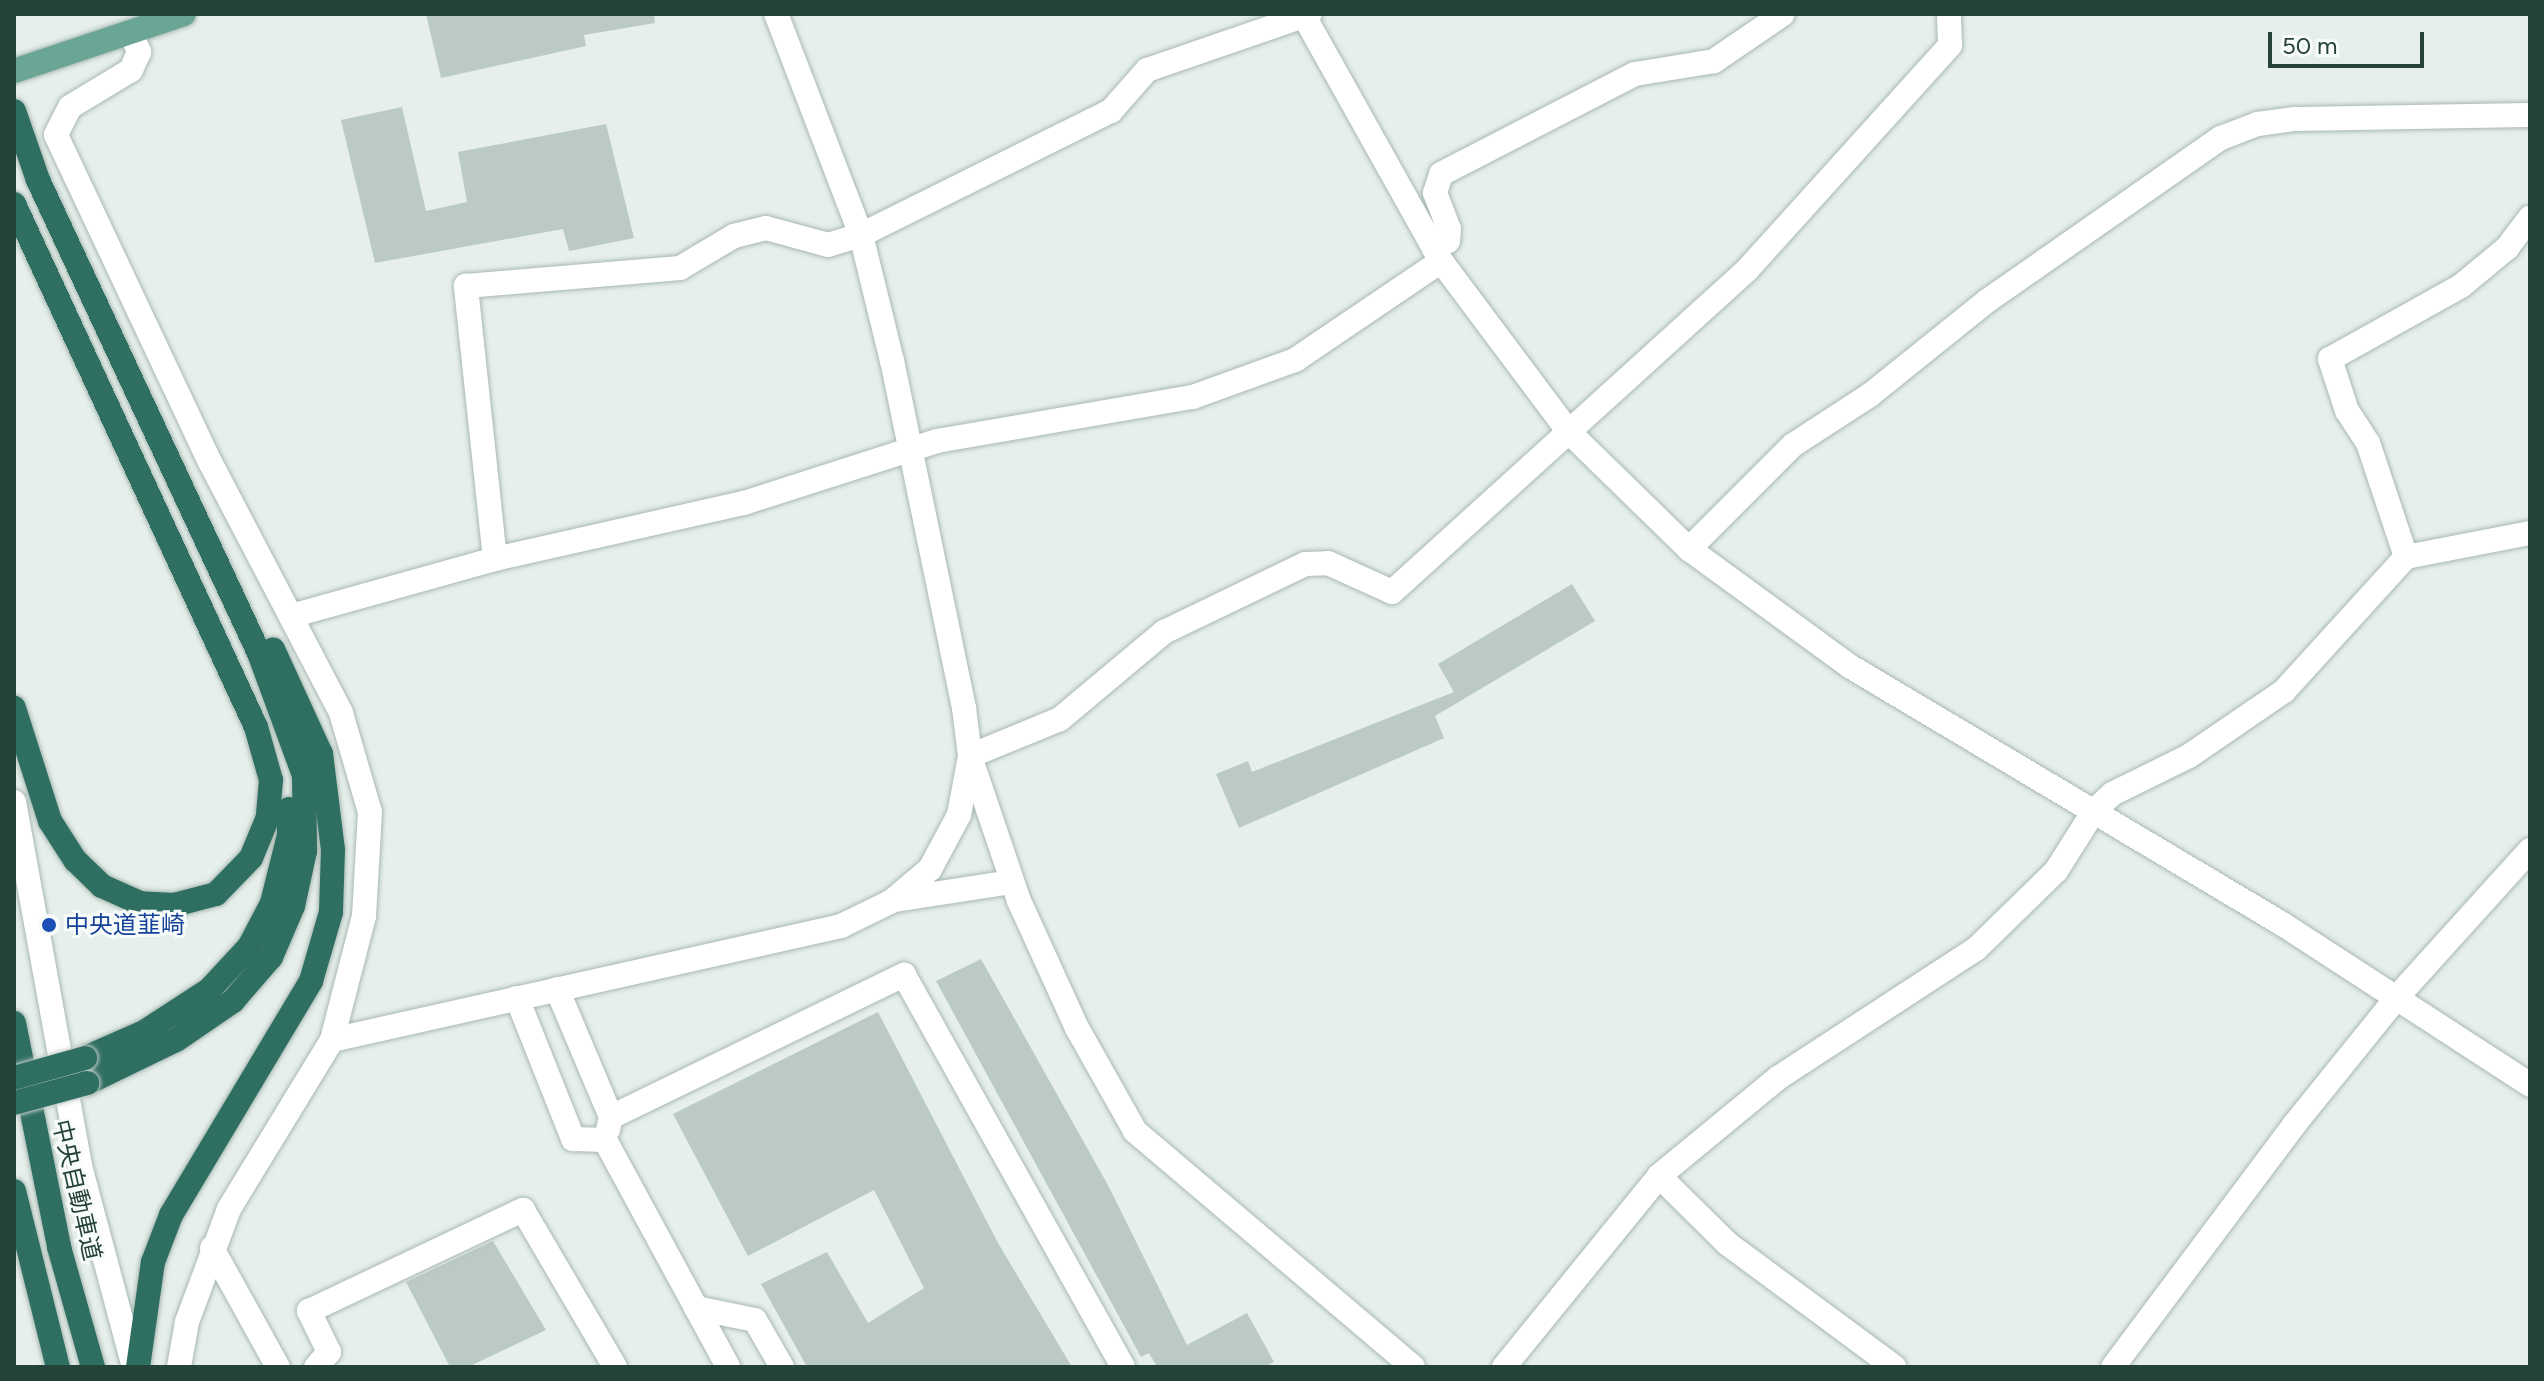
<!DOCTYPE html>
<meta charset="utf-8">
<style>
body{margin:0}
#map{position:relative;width:2544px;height:1381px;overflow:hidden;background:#e6efeb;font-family:Figtree,"Noto Sans JP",sans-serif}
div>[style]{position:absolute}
.building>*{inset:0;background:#bbcac4}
.roads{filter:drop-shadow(0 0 2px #a8b8b2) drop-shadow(0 0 2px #a8b8b2)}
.minor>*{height:24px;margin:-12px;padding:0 12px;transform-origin:12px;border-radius:12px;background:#fff}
.major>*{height:24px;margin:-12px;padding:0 12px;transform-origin:12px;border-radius:12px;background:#6aa596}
.highway>*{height:24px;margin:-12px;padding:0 12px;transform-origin:12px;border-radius:12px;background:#2f6f62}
.bridges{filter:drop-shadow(0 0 2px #c2cac8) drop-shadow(0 0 2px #c2cac8)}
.highway-bridge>*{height:24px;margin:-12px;padding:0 12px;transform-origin:12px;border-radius:12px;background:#2f6f62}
.dots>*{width:22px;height:22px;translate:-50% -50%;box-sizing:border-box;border:4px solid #f7fbf9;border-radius:50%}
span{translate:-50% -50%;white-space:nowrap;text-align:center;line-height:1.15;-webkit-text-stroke:6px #f7fbf9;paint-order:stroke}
.transit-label{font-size:24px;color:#164399}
.left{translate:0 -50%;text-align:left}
.street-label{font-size:24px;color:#24423a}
.frame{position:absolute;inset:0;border:16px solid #24423a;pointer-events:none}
.scale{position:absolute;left:2268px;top:32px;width:156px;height:36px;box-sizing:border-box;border:4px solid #24423a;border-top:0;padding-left:10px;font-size:24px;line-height:28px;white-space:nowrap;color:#24423a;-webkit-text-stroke:6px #f7fbf9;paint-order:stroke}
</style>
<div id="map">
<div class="building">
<i style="clip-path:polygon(426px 14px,654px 14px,655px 23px,584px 35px,586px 46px,441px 78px)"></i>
<i style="clip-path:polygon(402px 107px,426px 211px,467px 202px,458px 152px,606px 124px,634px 238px,569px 251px,563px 229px,375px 263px,341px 120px)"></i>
<i style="clip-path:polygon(1572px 584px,1595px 621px,1435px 716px,1444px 738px,1239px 828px,1216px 774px,1248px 761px,1252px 772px,1454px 692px,1438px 664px)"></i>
<i style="clip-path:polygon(981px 959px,1109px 1187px,1187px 1345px,1247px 1313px,1274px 1362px,1263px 1367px,1157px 1367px,1149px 1353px,1141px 1357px,936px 981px)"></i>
<i style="clip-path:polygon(878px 1012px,998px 1243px,1072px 1367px,807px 1367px,761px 1284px,827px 1252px,868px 1323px,924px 1288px,874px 1190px,748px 1256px,673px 1114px)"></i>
<i style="clip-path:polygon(493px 1241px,546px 1330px,468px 1367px,450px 1367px,406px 1282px)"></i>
</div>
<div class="roads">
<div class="minor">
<i style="left:1303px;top:14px;width:283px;rotate:60.8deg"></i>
<i style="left:1441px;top:261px;width:214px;rotate:53.2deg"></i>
<i style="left:1569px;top:432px;width:168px;rotate:44.3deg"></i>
<i style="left:1689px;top:549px;width:200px;rotate:36.1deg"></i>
<i style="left:1851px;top:667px;width:504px;rotate:30.79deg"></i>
<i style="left:2284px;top:925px;width:293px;rotate:33deg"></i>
<i style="left:131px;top:33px;width:21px;rotate:67deg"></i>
<i style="left:139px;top:52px;width:20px;rotate:114deg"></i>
<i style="left:131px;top:70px;width:71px;rotate:148.8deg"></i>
<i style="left:70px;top:107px;width:31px;rotate:117deg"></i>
<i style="left:56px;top:135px;width:361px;rotate:64.8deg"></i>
<i style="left:210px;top:462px;width:283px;rotate:62.4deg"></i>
<i style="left:341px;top:713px;width:103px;rotate:73.7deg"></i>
<i style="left:370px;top:812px;width:104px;rotate:93.3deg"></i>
<i style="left:364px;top:916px;width:128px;rotate:104.5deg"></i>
<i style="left:332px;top:1040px;width:198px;rotate:121.4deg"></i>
<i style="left:229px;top:1209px;width:121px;rotate:110.4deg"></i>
<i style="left:187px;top:1322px;width:46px;rotate:100.1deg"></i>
<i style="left:1434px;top:249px;width:16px;rotate:-30deg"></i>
<i style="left:1448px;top:241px;width:12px;rotate:-85deg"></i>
<i style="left:1449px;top:229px;width:39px;rotate:-111deg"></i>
<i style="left:1435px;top:193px;width:20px;rotate:-72deg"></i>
<i style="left:1441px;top:174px;width:218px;rotate:-27.3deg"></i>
<i style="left:1635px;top:74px;width:80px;rotate:-9.3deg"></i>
<i style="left:1714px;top:61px;width:83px;rotate:-34.3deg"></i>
<i style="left:1689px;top:549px;width:147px;rotate:-45deg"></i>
<i style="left:1793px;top:445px;width:92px;rotate:-33deg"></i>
<i style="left:1870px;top:395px;width:150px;rotate:-38.8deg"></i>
<i style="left:1987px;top:301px;width:285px;rotate:-34.9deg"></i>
<i style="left:2221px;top:138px;width:40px;rotate:-21deg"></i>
<i style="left:2258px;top:124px;width:37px;rotate:-8deg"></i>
<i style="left:2295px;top:119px;width:235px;rotate:-1deg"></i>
<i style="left:2406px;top:557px;width:120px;rotate:-108.4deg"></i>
<i style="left:2368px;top:443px;width:38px;rotate:-123deg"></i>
<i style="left:2347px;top:411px;width:55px;rotate:-108.1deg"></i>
<i style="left:2330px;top:359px;width:150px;rotate:-29.1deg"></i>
<i style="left:2461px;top:286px;width:60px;rotate:-39.6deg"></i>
<i style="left:2507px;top:248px;width:38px;rotate:-53deg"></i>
<i style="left:495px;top:559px;width:275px;rotate:-96.1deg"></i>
<i style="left:466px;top:286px;width:215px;rotate:-4.8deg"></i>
<i style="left:680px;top:268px;width:63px;rotate:-30.7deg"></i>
<i style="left:734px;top:236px;width:33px;rotate:-14deg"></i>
<i style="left:766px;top:228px;width:64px;rotate:15.3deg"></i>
<i style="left:828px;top:245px;width:34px;rotate:-17deg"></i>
<i style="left:861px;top:235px;width:279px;rotate:-26.4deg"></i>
<i style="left:1111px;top:111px;width:55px;rotate:-48.7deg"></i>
<i style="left:1147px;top:70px;width:172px;rotate:-19deg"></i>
<i style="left:291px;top:616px;width:212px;rotate:-15.6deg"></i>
<i style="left:495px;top:559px;width:255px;rotate:-12.7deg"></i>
<i style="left:744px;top:503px;width:203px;rotate:-17.8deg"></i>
<i style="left:937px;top:441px;width:260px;rotate:-9.8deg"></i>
<i style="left:1193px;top:397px;width:109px;rotate:-19.9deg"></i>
<i style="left:1295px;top:360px;width:176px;rotate:-34.1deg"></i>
<i style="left:14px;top:802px;width:370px;rotate:79.7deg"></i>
<i style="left:80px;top:1166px;width:208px;rotate:75deg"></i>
<i style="left:894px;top:900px;width:119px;rotate:-8.7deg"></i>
<i style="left:557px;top:989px;width:139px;rotate:67.1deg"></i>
<i style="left:611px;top:1117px;width:13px;rotate:103deg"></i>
<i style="left:517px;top:998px;width:152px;rotate:68.3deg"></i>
<i style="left:573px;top:1139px;width:32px;rotate:2deg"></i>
<i style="left:605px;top:1140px;width:258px;rotate:61.5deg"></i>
<i style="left:332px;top:1040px;width:522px;rotate:-12.62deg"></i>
<i style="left:841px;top:926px;width:57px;rotate:-26.1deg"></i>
<i style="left:892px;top:901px;width:50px;rotate:-40.1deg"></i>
<i style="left:930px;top:869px;width:61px;rotate:-61.8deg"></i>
<i style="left:959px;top:815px;width:60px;rotate:-79.4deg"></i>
<i style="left:970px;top:756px;width:48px;rotate:-97.1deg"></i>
<i style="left:964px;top:708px;width:354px;rotate:-101.7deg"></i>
<i style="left:892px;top:361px;width:130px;rotate:-103.8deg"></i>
<i style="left:861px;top:235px;width:237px;rotate:-111deg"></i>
<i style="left:611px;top:1117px;width:326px;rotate:-25.9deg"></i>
<i style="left:904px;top:975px;width:449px;rotate:60.8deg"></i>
<i style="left:1659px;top:1176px;width:97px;rotate:44.6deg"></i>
<i style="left:1728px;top:1244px;width:207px;rotate:36.5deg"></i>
<i style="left:212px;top:1248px;width:136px;rotate:61deg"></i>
<i style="left:696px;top:1308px;width:60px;rotate:11.5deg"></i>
<i style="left:755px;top:1320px;width:54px;rotate:60.1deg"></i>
<i style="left:316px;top:1367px;width:20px;rotate:-49deg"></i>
<i style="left:329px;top:1352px;width:46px;rotate:-116deg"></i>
<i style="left:309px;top:1311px;width:237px;rotate:-25.3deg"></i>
<i style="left:523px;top:1210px;width:182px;rotate:59.6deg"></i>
<i style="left:1413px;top:1367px;width:365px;rotate:-139.7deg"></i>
<i style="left:1135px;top:1131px;width:118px;rotate:-119.4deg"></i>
<i style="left:1077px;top:1028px;width:140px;rotate:-114.5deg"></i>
<i style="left:1019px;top:901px;width:153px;rotate:-108.7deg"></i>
<i style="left:970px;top:756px;width:97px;rotate:-22.3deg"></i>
<i style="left:1060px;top:719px;width:136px;rotate:-39.9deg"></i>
<i style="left:1164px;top:632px;width:157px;rotate:-25.7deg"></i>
<i style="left:1305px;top:564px;width:23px;rotate:-2deg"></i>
<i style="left:1328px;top:563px;width:70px;rotate:24.4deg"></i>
<i style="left:1392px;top:592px;width:479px;rotate:-42.2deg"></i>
<i style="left:1747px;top:270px;width:303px;rotate:-47.9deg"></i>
<i style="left:1950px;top:45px;width:31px;rotate:-92deg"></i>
<i style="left:1504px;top:1367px;width:246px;rotate:-50.9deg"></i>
<i style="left:1659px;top:1176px;width:154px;rotate:-39.5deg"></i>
<i style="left:1778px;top:1078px;width:236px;rotate:-33.1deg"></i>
<i style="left:1976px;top:949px;width:112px;rotate:-44.3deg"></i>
<i style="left:2056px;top:871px;width:71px;rotate:-57.7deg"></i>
<i style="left:2094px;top:811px;width:25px;rotate:-43deg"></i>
<i style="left:2112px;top:794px;width:86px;rotate:-26.3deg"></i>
<i style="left:2189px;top:756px;width:115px;rotate:-34.4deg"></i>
<i style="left:2284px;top:691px;width:181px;rotate:-47.7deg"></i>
<i style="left:2406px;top:557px;width:126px;rotate:-11deg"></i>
<i style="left:2113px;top:1367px;width:302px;rotate:-53.2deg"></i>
<i style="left:2294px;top:1125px;width:166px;rotate:-51.1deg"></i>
<i style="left:2398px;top:996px;width:197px;rotate:-47.9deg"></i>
</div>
<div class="major">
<i style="left:14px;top:71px;width:179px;rotate:-18.5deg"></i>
</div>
<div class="highway">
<i style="left:14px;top:111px;width:73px;rotate:70.8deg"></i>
<i style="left:38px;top:180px;width:522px;rotate:64.96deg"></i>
<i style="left:259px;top:653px;width:130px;rotate:69.8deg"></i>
<i style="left:304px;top:775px;width:76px;rotate:89.2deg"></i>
<i style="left:305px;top:851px;width:56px;rotate:102.3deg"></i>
<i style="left:293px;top:906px;width:56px;rotate:113.3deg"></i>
<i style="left:271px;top:957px;width:58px;rotate:130.8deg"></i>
<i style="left:233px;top:1001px;width:69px;rotate:145.6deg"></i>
<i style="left:176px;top:1040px;width:99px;rotate:154.2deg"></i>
<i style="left:14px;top:204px;width:576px;rotate:65.17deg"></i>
<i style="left:256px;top:727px;width:55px;rotate:74.2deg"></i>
<i style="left:271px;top:780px;width:37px;rotate:95deg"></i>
<i style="left:268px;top:817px;width:44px;rotate:112.5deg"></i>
<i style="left:251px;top:858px;width:50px;rotate:134.2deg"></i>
<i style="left:216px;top:894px;width:43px;rotate:165.3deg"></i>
<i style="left:174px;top:905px;width:34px;rotate:-177deg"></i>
<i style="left:140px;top:903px;width:42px;rotate:-155.9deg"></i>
<i style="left:102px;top:886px;width:37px;rotate:-136deg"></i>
<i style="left:75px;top:860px;width:46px;rotate:-122.7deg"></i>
<i style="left:50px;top:821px;width:119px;rotate:-107.7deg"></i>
<i style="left:14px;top:1023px;width:228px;rotate:78.6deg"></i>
<i style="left:59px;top:1247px;width:125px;rotate:74.2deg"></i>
<i style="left:85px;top:1058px;width:64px;rotate:-23.8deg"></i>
<i style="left:144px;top:1032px;width:77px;rotate:-32.9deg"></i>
<i style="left:209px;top:990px;width:59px;rotate:-47.1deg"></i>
<i style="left:249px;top:947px;width:50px;rotate:-62.4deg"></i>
<i style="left:272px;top:903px;width:70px;rotate:-76deg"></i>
<i style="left:289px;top:835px;width:26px;rotate:-90deg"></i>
<i style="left:14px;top:1191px;width:181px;rotate:76deg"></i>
<i style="left:138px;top:1367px;width:106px;rotate:-81.9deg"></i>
<i style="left:153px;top:1262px;width:50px;rotate:-69deg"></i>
<i style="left:171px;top:1215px;width:273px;rotate:-59.1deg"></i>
<i style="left:311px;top:981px;width:72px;rotate:-73.8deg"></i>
<i style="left:331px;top:912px;width:62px;rotate:-88.2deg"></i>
<i style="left:333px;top:850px;width:97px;rotate:-97.1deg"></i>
<i style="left:321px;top:754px;width:115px;rotate:-114.6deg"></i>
</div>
</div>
<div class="bridges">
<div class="highway-bridge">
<i style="left:14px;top:1078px;width:74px;rotate:-15.7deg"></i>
<i style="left:14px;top:1103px;width:76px;rotate:-15.3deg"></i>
</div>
</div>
<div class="dots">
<i style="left:49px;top:925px;background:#1a4fb4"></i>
</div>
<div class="transit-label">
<span class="left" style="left:65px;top:925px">中央道韮崎</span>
</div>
<div class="street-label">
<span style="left:77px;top:1190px;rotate:77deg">中央自動車道</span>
</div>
<div class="frame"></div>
<div class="scale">50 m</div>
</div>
